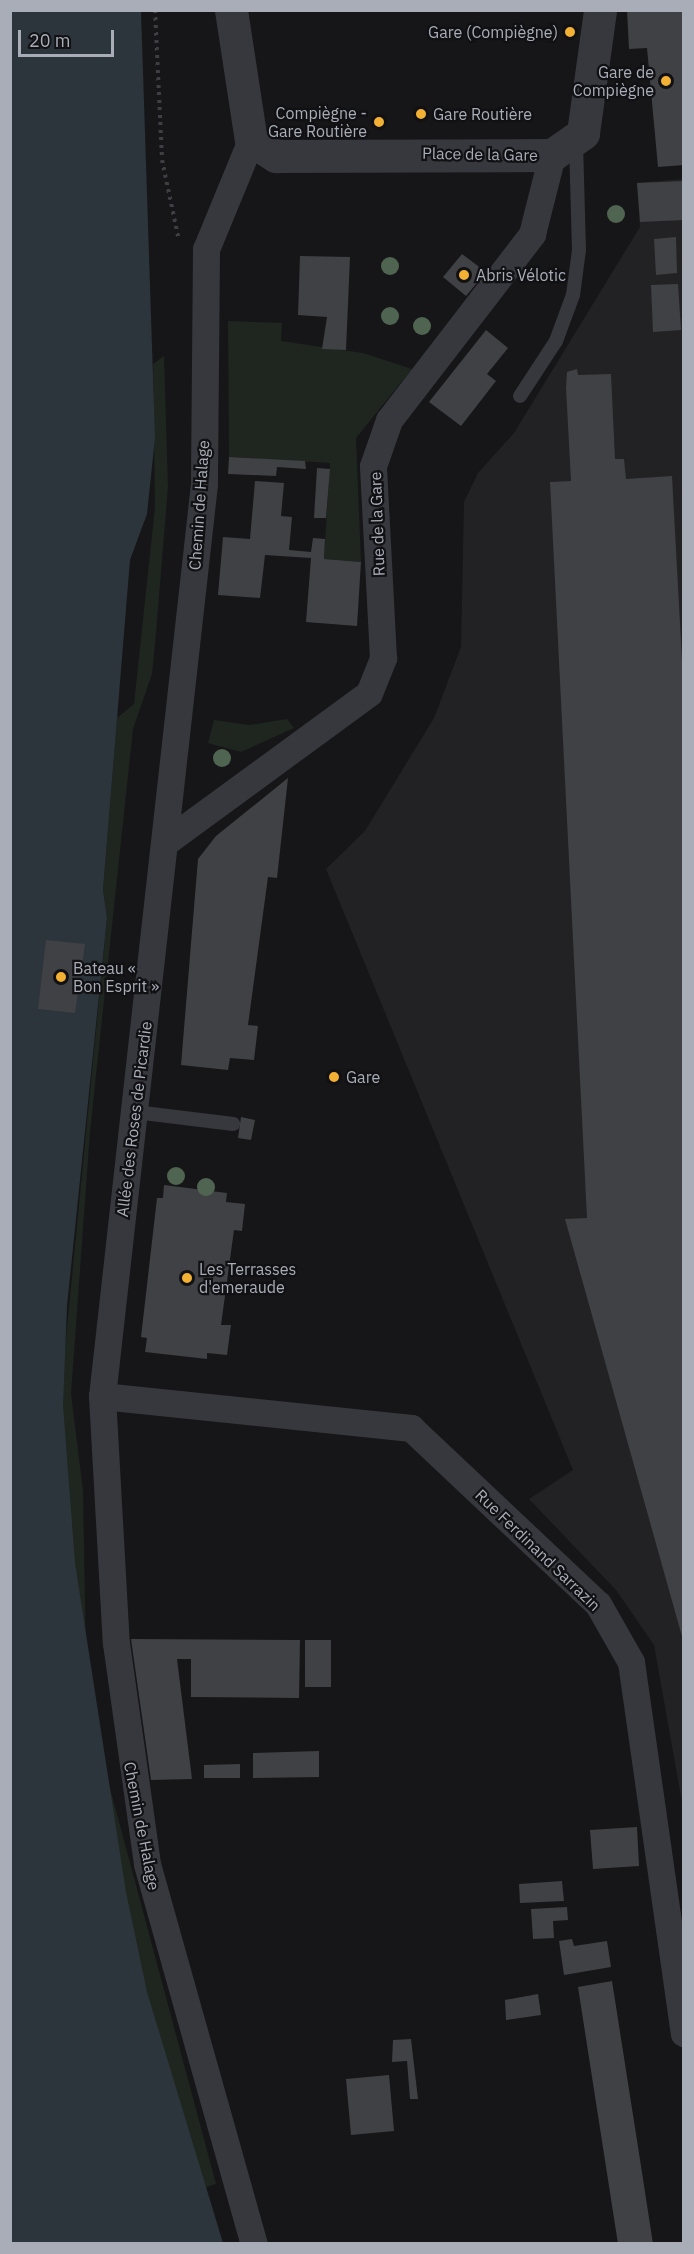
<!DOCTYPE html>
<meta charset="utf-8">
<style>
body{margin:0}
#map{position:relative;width:694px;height:2254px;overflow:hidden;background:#161618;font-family:"IBM Plex Sans",sans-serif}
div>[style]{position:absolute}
.built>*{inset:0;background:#222225}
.green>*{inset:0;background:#1e261f}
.water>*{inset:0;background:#2c353c}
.building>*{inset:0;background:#404145}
.path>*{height:4px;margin-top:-2px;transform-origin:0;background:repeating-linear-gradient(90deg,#3d3f44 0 3px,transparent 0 7.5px)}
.service>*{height:14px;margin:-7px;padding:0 7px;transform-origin:7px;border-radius:7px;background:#37383d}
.minor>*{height:27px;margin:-13.5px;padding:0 13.5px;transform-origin:13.5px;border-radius:13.5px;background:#37383d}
.tertiary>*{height:33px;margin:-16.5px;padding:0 16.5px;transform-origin:16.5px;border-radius:16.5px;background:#37383d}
.trees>*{width:18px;height:18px;margin:-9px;border-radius:50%;background:#506452}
.dots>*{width:16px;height:16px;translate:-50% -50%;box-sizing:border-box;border:3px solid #111113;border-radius:50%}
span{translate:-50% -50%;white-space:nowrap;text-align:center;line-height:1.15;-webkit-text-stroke:4.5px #111113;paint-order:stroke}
.poi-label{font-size:16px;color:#a8adb8}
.right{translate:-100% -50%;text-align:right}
.left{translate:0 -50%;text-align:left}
.street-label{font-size:16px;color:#a8adb8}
.frame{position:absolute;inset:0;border:12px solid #a8adb8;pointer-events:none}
.scale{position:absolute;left:18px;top:30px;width:96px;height:27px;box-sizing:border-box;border:3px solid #a8adb8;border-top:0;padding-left:8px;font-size:18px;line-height:21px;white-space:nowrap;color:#a8adb8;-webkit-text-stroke:4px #111113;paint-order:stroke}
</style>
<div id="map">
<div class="built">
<i style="clip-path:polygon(683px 179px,683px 1808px,654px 1645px,616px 1590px,529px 1499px,573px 1470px,326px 869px,365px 831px,434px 718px,461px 647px,464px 502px,478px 473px,514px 433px,640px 227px,637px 183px)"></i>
</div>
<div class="green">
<i style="clip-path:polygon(228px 321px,282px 323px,281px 341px,363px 353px,412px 369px,356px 438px,361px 562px,324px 559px,330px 463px,229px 457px)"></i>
<i style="clip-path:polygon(164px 356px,168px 487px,156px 633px,152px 674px,133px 729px,90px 1132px,71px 1394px,83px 1490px,86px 1660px,107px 1777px,216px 2184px,200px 2189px,106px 1846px,54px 1461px,107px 918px,103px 890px,117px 718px,134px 704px,155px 507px,153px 364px)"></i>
<i style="clip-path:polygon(287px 719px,294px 728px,241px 752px,208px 743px,214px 720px,249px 725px)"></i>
</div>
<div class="water">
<i style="clip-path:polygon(11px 11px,141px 11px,155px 438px,147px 514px,130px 560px,103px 890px,107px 918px,67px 1306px,63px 1405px,75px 1563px,126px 1892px,147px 1992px,223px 2243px,11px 2244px)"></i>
</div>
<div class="building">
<i style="clip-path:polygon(627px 10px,684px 10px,684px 165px,658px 167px,647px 48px,629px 49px)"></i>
<i style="clip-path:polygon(684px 181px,684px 220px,640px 222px,637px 183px)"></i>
<i style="clip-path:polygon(676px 237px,677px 273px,656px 275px,654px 239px)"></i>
<i style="clip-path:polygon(462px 254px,486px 272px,466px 296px,443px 277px)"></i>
<i style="clip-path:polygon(300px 256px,350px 257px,346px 350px,322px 349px,327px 317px,298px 315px)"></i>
<i style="clip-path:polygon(678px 284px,681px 330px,653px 332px,651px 285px)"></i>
<i style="clip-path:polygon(486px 330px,508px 348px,487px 374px,496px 381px,461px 426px,429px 402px)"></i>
<i style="clip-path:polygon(577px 369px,578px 375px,611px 374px,615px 459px,624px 459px,626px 479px,672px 476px,684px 697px,683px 1640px,565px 1219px,587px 1218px,550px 482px,571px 481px,566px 388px,567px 372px)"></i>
<i style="clip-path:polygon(229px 457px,305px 461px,306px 469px,277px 467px,276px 476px,228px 474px)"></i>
<i style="clip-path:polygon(317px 468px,330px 469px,326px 518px,314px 518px)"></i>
<i style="clip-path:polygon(255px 481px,284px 483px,281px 516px,292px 517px,289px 550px,311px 552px,313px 538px,325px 539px,324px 559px,361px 562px,357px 626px,306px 622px,311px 558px,265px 555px,260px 598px,218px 595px,223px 537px,250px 539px)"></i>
<i style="clip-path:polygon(288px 778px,277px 878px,268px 877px,248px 1025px,258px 1026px,254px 1060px,230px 1058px,228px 1070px,181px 1065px,198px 859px,216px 836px)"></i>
<i style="clip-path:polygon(46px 940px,85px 944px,75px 1013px,38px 1009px)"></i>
<i style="clip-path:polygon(241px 1117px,255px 1120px,251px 1140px,238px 1138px)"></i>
<i style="clip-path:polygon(164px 1185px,227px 1193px,226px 1202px,245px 1204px,242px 1231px,234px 1230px,221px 1325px,231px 1325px,227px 1355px,207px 1353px,207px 1359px,145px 1352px,147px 1338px,141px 1337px,157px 1198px,163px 1198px)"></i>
<i style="clip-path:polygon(131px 1639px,300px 1640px,299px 1698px,191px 1697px,191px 1659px,177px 1659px,192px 1779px,151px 1780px)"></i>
<i style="clip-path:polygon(305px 1640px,331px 1640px,331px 1687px,305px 1687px)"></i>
<i style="clip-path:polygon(319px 1751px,319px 1777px,253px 1778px,253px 1753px)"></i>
<i style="clip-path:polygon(240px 1764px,240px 1778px,204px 1778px,204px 1765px)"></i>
<i style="clip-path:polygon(637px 1827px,639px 1866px,593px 1869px,590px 1830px)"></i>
<i style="clip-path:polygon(562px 1881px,564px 1901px,520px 1903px,519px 1884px)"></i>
<i style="clip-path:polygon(567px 1907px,568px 1920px,553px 1921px,554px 1938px,533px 1939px,531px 1909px)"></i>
<i style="clip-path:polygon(572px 1939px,574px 1946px,607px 1941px,611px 1967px,564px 1975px,559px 1941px)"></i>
<i style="clip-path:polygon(612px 1981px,641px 2166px,653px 2244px,618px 2244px,578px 1987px)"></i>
<i style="clip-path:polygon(538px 1994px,541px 2015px,506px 2020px,505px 2000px)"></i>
<i style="clip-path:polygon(411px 2039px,418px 2099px,410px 2099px,407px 2061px,392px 2062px,393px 2040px)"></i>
<i style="clip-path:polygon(389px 2075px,394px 2131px,351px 2135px,346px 2079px)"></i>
</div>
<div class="path">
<i style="left:155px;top:10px;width:150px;rotate:87.3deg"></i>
<i style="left:162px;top:160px;width:78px;rotate:78.1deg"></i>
</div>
<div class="service">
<i style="left:520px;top:396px;width:66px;rotate:-56.8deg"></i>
<i style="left:556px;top:341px;width:49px;rotate:-69.7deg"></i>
<i style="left:573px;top:295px;width:45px;rotate:-82.4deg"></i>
<i style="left:579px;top:250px;width:108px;rotate:-91.6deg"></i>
<i style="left:135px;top:1112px;width:99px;rotate:7deg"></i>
</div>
<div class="minor">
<i style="left:251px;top:140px;width:118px;rotate:112.4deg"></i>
<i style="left:206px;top:249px;width:235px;rotate:90.5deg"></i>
<i style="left:204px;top:484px;width:918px;rotate:96.38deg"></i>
<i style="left:102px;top:1396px;width:247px;rotate:86.8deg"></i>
<i style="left:116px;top:1643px;width:223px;rotate:82deg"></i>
<i style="left:147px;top:1864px;width:395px;rotate:74.3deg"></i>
<i style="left:167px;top:841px;width:250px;rotate:-36.2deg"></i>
<i style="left:369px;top:693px;width:38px;rotate:-68deg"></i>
<i style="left:383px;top:658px;width:192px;rotate:-93deg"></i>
<i style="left:373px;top:466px;width:49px;rotate:-70.8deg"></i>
<i style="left:389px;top:420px;width:235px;rotate:-52.4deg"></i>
<i style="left:532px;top:234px;width:81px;rotate:-75.8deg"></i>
<i style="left:102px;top:1396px;width:311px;rotate:5.9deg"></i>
<i style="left:411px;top:1428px;width:257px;rotate:43.3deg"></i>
<i style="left:598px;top:1604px;width:67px;rotate:60.4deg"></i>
<i style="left:631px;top:1662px;width:375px;rotate:81.9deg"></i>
</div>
<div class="tertiary">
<i style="left:231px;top:10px;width:132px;rotate:81.3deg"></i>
<i style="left:251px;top:140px;width:30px;rotate:33deg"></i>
<i style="left:276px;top:156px;width:276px;rotate:-0.2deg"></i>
<i style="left:552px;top:155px;width:38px;rotate:-35deg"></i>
<i style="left:583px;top:133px;width:124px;rotate:-82.1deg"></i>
</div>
<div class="trees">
<i style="left:616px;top:214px"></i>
<i style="left:390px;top:266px"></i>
<i style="left:390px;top:316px"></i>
<i style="left:422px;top:326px"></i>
<i style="left:222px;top:758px"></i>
<i style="left:176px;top:1176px"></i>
<i style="left:206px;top:1187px"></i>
</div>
<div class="dots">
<i style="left:570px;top:32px;background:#f2b134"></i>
<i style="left:666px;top:81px;background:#f2b134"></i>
<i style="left:421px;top:114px;background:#f2b134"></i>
<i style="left:379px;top:122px;background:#f2b134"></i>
<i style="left:464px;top:275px;background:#f2b134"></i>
<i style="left:61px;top:977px;background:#f2b134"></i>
<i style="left:334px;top:1077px;background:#f2b134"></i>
<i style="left:187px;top:1278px;background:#f2b134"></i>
</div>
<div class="poi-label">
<span class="right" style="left:558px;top:32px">Gare (Compiègne)</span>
<span class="right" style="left:654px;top:81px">Gare de<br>Compiègne</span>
<span class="right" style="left:367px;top:122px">Compiègne -<br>Gare Routière</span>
<span class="left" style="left:433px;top:114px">Gare Routière</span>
<span class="left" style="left:476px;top:275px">Abris Vélotic</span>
<span class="left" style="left:73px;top:977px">Bateau «<br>Bon Esprit »</span>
<span class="left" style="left:346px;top:1077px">Gare</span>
<span class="left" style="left:199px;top:1278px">Les Terrasses<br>d'emeraude</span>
</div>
<div class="street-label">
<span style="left:480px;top:154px;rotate:1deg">Place de la Gare</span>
<span style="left:199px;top:505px;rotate:-86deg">Chemin de Halage</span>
<span style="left:377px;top:524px;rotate:-92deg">Rue de la Gare</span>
<span style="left:134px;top:1119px;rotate:-83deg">Allée des Roses de Picardie</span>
<span style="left:538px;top:1550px;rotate:44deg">Rue Ferdinand Sarrazin</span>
<span style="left:142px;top:1826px;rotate:79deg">Chemin de Halage</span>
</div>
<div class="frame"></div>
<div class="scale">20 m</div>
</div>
